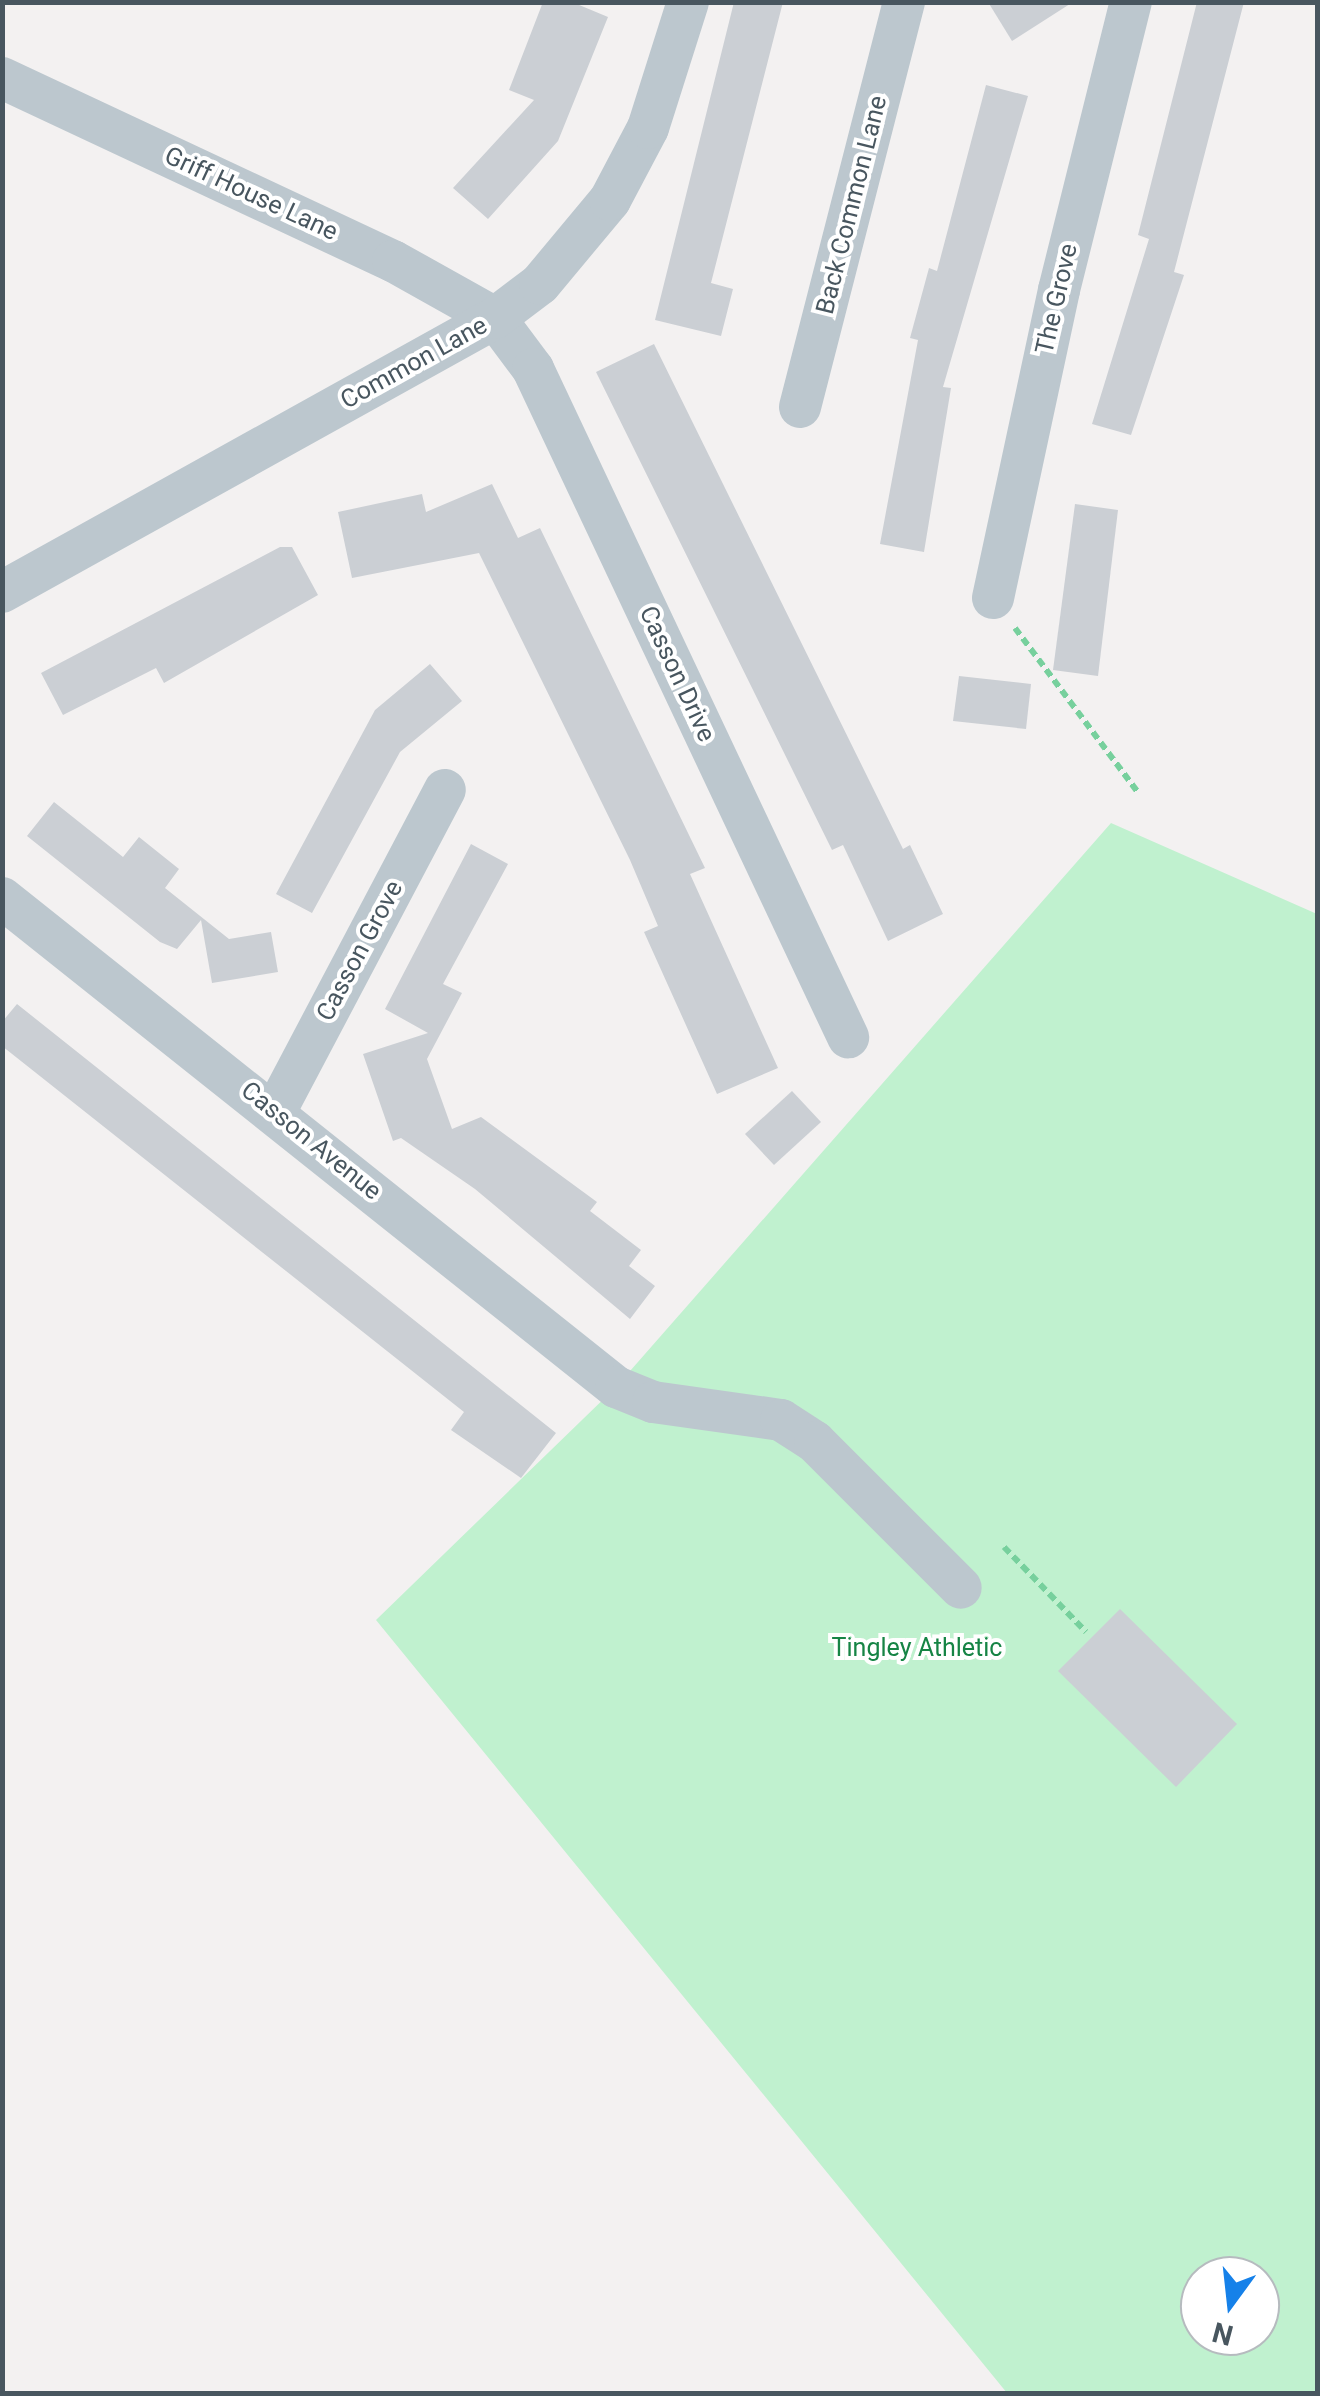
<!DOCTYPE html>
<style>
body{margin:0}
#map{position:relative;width:1320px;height:2396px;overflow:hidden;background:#f3f1f1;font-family:Roboto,sans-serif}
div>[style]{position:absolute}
.green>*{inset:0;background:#c0f1cf}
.building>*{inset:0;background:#cbcfd4}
.path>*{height:6px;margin-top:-3px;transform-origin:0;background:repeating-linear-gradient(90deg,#77d09d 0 8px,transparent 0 13px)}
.minor>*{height:42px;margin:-21px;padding:0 21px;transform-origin:21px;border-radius:21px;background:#bcc7ce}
span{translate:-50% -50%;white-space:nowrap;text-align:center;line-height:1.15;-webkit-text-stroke:8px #fff;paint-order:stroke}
.street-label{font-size:25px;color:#48565f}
.park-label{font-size:25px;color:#168445}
.frame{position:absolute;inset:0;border:5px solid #48565f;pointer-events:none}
.north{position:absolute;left:1180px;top:2256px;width:100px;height:100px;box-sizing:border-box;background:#fff;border:2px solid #b6bbbf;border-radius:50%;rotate:195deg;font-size:28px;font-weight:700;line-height:40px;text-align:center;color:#48565f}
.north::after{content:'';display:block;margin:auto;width:35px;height:45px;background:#1681e9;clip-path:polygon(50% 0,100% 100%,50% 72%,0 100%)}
</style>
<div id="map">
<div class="green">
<i style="clip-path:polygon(evenodd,1111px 823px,1317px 914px,1317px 2393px,1007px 2393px,376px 1620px,616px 1387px,1111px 823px,1200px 2276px,1260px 2276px,1260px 2336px,1200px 2336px,1200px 2276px)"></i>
</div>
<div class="building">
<i style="clip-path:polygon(543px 2px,572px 2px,608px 17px,558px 141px,488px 219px,453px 188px,534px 100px,509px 90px)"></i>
<i style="clip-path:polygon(734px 2px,783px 2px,711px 283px,733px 289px,721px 336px,655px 320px)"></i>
<i style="clip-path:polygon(988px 2px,1073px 2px,1012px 41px)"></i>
<i style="clip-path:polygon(1197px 2px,1244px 2px,1174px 272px,1184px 275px,1131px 435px,1092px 424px,1149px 239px,1138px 235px)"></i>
<i style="clip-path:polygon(986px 85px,1028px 96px,943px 387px,951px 388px,924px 552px,880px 544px,918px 340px,910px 338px,929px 268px,937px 271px)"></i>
<i style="clip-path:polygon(654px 344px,903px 849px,910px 845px,943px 914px,888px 941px,843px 845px,832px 850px,596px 372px)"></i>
<i style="clip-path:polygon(492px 484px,518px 538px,540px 528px,705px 868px,690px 874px,778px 1068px,717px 1094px,644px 932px,658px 926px,630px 860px,479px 553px,352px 578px,338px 512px,422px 494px,426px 512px)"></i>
<i style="clip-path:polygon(1075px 504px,1118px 510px,1098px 676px,1053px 670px)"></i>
<i style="clip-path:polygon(280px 547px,292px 547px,318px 595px,164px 683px,156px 668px,63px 715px,41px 673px)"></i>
<i style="clip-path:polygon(430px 664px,462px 701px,400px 752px,312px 913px,276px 894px,375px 710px)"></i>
<i style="clip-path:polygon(959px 676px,1031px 684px,1026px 729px,953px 721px)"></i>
<i style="clip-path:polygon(54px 802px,123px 857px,139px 837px,179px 869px,165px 888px,229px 939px,271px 932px,278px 972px,212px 983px,201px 920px,177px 949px,160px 942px,27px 836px)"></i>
<i style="clip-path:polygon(471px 844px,508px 864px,443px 984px,462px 993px,427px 1059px,452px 1129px,481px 1117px,597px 1202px,590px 1211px,641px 1250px,629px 1266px,655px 1286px,630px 1319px,475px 1189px,401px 1138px,393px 1141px,363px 1054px,428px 1033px,385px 1009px)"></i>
<i style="clip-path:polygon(17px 1004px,556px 1433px,521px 1478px,451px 1430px,464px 1412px,2px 1046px,2px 1022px)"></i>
<i style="clip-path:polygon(792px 1091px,821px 1122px,774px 1165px,745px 1134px)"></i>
<i style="clip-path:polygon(1120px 1609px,1237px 1724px,1176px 1787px,1058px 1671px)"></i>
</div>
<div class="path">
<i style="left:1015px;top:628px;width:204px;rotate:53.2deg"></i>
<i style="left:1004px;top:1547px;width:118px;rotate:46deg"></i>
</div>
<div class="minor">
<i style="left:2px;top:78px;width:432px;rotate:25.1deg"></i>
<i style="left:393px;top:261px;width:117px;rotate:29.2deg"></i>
<i style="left:495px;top:318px;width:64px;rotate:53.3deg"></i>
<i style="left:533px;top:369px;width:739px;rotate:64.75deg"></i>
<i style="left:800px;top:407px;width:418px;rotate:-75.6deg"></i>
<i style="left:2px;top:592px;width:564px;rotate:-29.06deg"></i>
<i style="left:495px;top:318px;width:56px;rotate:-37.1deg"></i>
<i style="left:540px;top:284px;width:109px;rotate:-50.2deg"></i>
<i style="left:610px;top:200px;width:81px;rotate:-62.2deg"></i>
<i style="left:648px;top:128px;width:132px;rotate:-72.4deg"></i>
<i style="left:993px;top:598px;width:315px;rotate:-77.9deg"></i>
<i style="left:1059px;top:290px;width:297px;rotate:-76deg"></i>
<i style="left:2px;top:898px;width:785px;rotate:38.53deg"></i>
<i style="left:616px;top:1387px;width:40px;rotate:22deg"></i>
<i style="left:653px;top:1402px;width:129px;rotate:8deg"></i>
<i style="left:781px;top:1420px;width:40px;rotate:32.9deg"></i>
<i style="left:815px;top:1442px;width:206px;rotate:45deg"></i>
<i style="left:275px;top:1112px;width:364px;rotate:-62.2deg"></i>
</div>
<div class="street-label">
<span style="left:251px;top:194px;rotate:25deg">Griff House Lane</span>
<span style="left:852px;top:205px;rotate:-76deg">Back Common Lane</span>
<span style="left:1057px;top:299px;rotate:-77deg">The Grove</span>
<span style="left:414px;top:363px;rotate:-29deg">Common Lane</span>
<span style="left:677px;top:674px;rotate:65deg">Casson Drive</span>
<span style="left:360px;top:951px;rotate:-62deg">Casson Grove</span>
<span style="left:311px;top:1141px;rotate:39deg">Casson Avenue</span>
</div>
<div class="park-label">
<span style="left:917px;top:1648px">Tingley Athletic</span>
</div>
<div class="frame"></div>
<div class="north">N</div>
</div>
